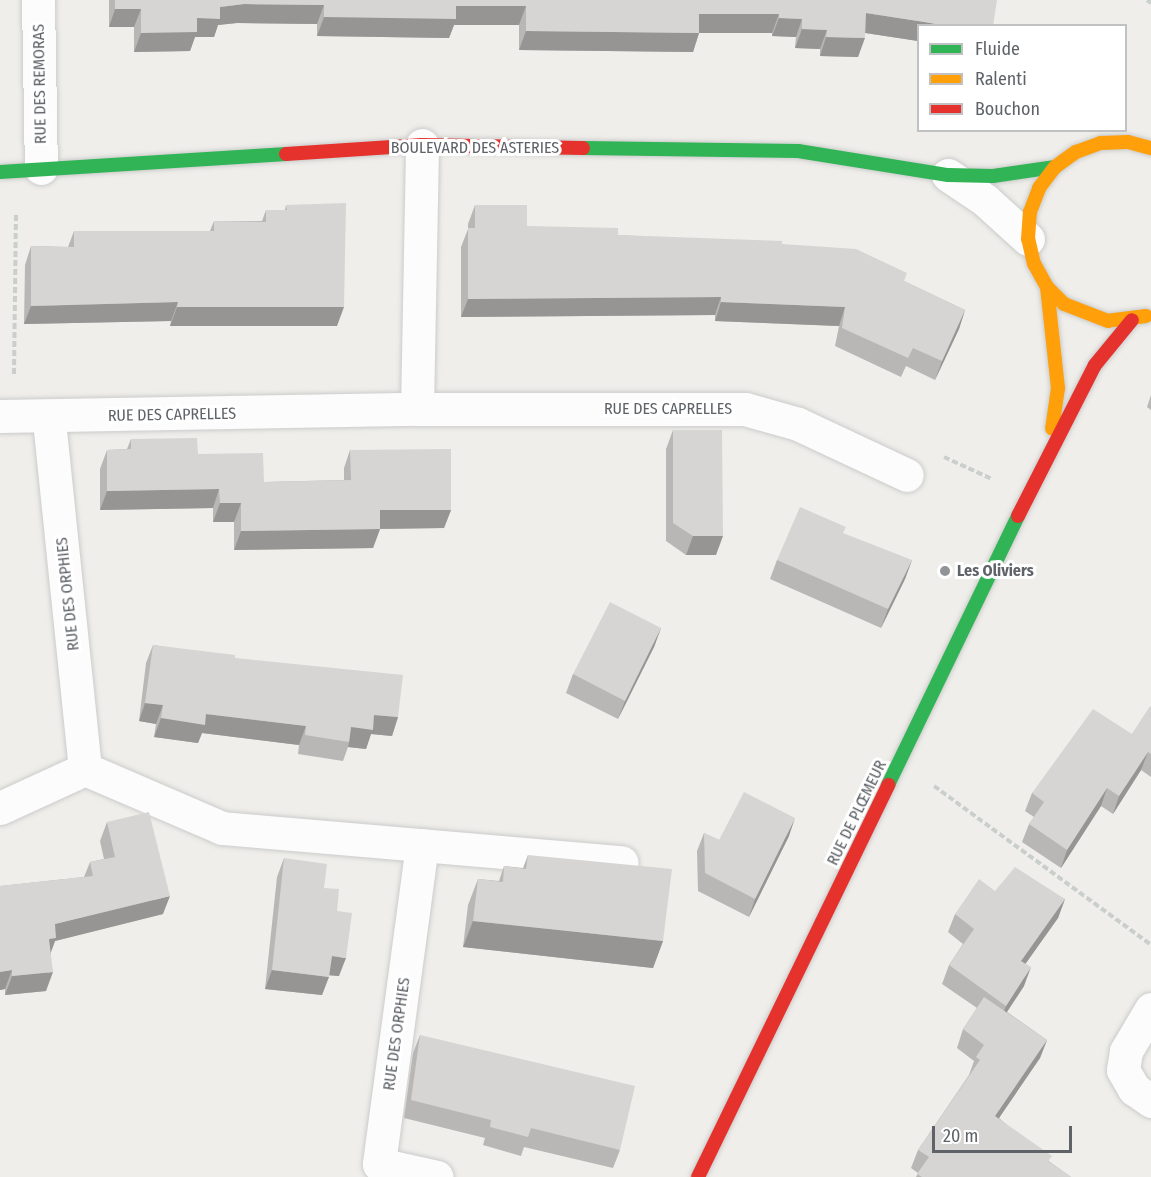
<!DOCTYPE html>
<meta charset="utf-8">
<style>
body{margin:0}
#map{position:relative;width:1151px;height:1177px;overflow:hidden;background:#efeeea;font-family:"Fira Sans Condensed",sans-serif}
div>[style]{position:absolute}
.path>*{height:4px;margin-top:-2px;transform-origin:0;background:repeating-linear-gradient(90deg,#cacfcc 0 6px,transparent 0 9px)}
.roads{filter:drop-shadow(0 0 2px #cbcccc) drop-shadow(0 0 2px #cbcccc)}
.street>*{height:33px;margin:-16.5px;padding:0 16.5px;transform-origin:16.5px;border-radius:16.5px;background:#fdfcfc}
.fast>*{height:14px;margin:-7px;padding:0 7px;transform-origin:7px;border-radius:7px;background:#30b455}
.slow>*{height:14px;margin:-7px;padding:0 7px;transform-origin:7px;border-radius:7px;background:#ff9f0a}
.jam>*{height:14px;margin:-7px;padding:0 7px;transform-origin:7px;border-radius:7px;background:#e5322d}
.wall>*{inset:0;background:#b8b7b5}
.shaded-wall>*{inset:0;background:#969594}
.building>*{inset:0;background:#d6d5d3}
.dots>*{width:16px;height:16px;translate:-50% -50%;box-sizing:border-box;border:3px solid #fff;border-radius:50%}
span{translate:-50% -50%;white-space:nowrap;text-align:center;line-height:1.15;-webkit-text-stroke:6px #fff;paint-order:stroke}
.street-label{font-size:16px;color:#5f6368}
.poi-label{font-size:16px;color:#5f6368;font-weight:700}
.left{translate:0 -50%;text-align:left}
.legend{position:absolute;left:917px;top:24px;width:210px;height:108px;box-sizing:border-box;background:#fff;border:2px solid #bfc1c3;margin:0;padding:8px 10px;list-style:none;font-size:18px;color:#5f6368}
.legend li{display:flex;align-items:center;gap:12px;height:30px}
.legend b{width:30px;border:2px solid #bfc1c3}
.scale{position:absolute;left:932px;top:1126px;width:140px;height:27px;box-sizing:border-box;border:3px solid #5f6368;border-top:0;padding-left:8px;font-size:18px;line-height:21px;white-space:nowrap;color:#5f6368;-webkit-text-stroke:4px #fff;paint-order:stroke}
</style>
<div id="map">
<div class="path">
<i style="left:1147px;top:0;width:5px;rotate:37deg"></i>
<i style="left:14px;top:374px;width:161px;rotate:-89.3deg"></i>
<i style="left:944px;top:457px;width:53px;rotate:24.6deg"></i>
<i style="left:934px;top:786px;width:269px;rotate:36.2deg"></i>
</div>
<div class="roads">
<div class="street">
<i style="left:38px;top:0;width:168px;rotate:89deg"></i>
<i style="left:948px;top:175px;width:45px;rotate:34deg"></i>
<i style="left:985px;top:200px;width:58px;rotate:42.2deg"></i>
<i style="left:417px;top:409px;width:264px;rotate:-88.9deg"></i>
<i style="left:0;top:416px;width:417px;rotate:-1deg"></i>
<i style="left:417px;top:409px;width:328px"></i>
<i style="left:745px;top:409px;width:55px;rotate:15.8deg"></i>
<i style="left:798px;top:424px;width:120px;rotate:25.1deg"></i>
<i style="left:85px;top:769px;width:149px;rotate:23.3deg"></i>
<i style="left:222px;top:828px;width:401px;rotate:4.9deg"></i>
<i style="left:0;top:808px;width:94px;rotate:-24.6deg"></i>
<i style="left:85px;top:769px;width:353px;rotate:-95.9deg"></i>
<i style="left:422px;top:845px;width:322px;rotate:97.7deg"></i>
<i style="left:379px;top:1164px;width:59px;rotate:12.6deg"></i>
<i style="left:1151px;top:1009px;width:49px;rotate:120.8deg"></i>
<i style="left:1126px;top:1051px;width:19px;rotate:99deg"></i>
<i style="left:1123px;top:1070px;width:22px;rotate:60deg"></i>
<i style="left:1134px;top:1089px;width:21px;rotate:35deg"></i>
</div>
<div class="fast">
<i style="left:583px;top:148px;width:215px;rotate:0.8deg"></i>
<i style="left:798px;top:151px;width:152px;rotate:9.1deg"></i>
<i style="left:948px;top:175px;width:45px;rotate:1.3deg"></i>
<i style="left:993px;top:176px;width:63px;rotate:-8.3deg"></i>
<i style="left:0;top:172px;width:287px;rotate:-3.6deg"></i>
<i style="left:888px;top:785px;width:299px;rotate:-64.2deg"></i>
</div>
<div class="slow">
<i style="left:1047px;top:287px;width:102px;rotate:83.8deg"></i>
<i style="left:1058px;top:388px;width:41px;rotate:98.3deg"></i>
<i style="left:1146px;top:316px;width:38px;rotate:173deg"></i>
<i style="left:1108px;top:321px;width:47px;rotate:-158.9deg"></i>
<i style="left:1064px;top:304px;width:24px;rotate:-135deg"></i>
<i style="left:1047px;top:287px;width:26px;rotate:-119deg"></i>
<i style="left:1034px;top:264px;width:26px;rotate:-103deg"></i>
<i style="left:1028px;top:239px;width:27px;rotate:-86deg"></i>
<i style="left:1030px;top:212px;width:26px;rotate:-69deg"></i>
<i style="left:1039px;top:188px;width:26px;rotate:-53deg"></i>
<i style="left:1055px;top:167px;width:26px;rotate:-36deg"></i>
<i style="left:1076px;top:152px;width:27px;rotate:-20deg"></i>
<i style="left:1101px;top:143px;width:27px;rotate:-2deg"></i>
<i style="left:1128px;top:142px;width:24px;rotate:15deg"></i>
</div>
<div class="jam">
<i style="left:286px;top:154px;width:136px;rotate:-3.8deg"></i>
<i style="left:422px;top:145px;width:161px;rotate:1.1deg"></i>
<i style="left:1018px;top:516px;width:169px;rotate:-63deg"></i>
<i style="left:1095px;top:365px;width:58px;rotate:-50.6deg"></i>
<i style="left:698px;top:1177px;width:436px;rotate:-64.1deg"></i>
</div>
</div>
<div class="wall">
<i style="clip-path:polygon(109px 0,997px 0,918px 26px,918px 41px,865px 33px,858px 57px,820px 56px,820px 49px,795px 48px,796px 37px,772px 36px,772px 33px,699px 33px,693px 52px,519px 50px,519px 25px,454px 25px,449px 38px,317px 36px,317px 24px,237px 23px,218px 25px,214px 37px,195px 37px,190px 51px,134px 52px,134px 27px,109px 27px)"></i>
<i style="clip-path:polygon(286px 205px,337px 326px,170px 326px,171px 321px,24px 324px,25px 265px,31px 246px,68px 247px,74px 231px,210px 231px,214px 221px,262px 221px,266px 210px,285px 210px)"></i>
<i style="clip-path:polygon(475px 205px,527px 226px,618px 235px,782px 244px,904px 281px,965px 310px,959px 329px,935px 380px,906px 366px,901px 377px,835px 346px,839px 326px,715px 321px,715px 315px,461px 317px,461px 247px,468px 229px,468px 224px)"></i>
<i style="clip-path:polygon(1151px 395px,1151px 410px,1147px 407px)"></i>
<i style="clip-path:polygon(673px 430px,716px 555px,686px 555px,666px 541px,666px 449px)"></i>
<i style="clip-path:polygon(131px 439px,198px 454px,264px 482px,344px 480px,344px 468px,350px 450px,451px 510px,444px 528px,380px 529px,373px 548px,234px 550px,234px 522px,213px 522px,213px 508px,100px 510px,100px 469px,107px 450px,127px 449px)"></i>
<i style="clip-path:polygon(777px 560px,912px 560px,905px 579px,881px 628px,770px 579px)"></i>
<i style="clip-path:polygon(661px 628px,654px 647px,618px 719px,566px 693px,573px 674px)"></i>
<i style="clip-path:polygon(153px 645px,235px 658px,398px 717px,392px 736px,371px 734px,366px 749px,348px 747px,343px 761px,298px 754px,299px 745px,202px 733px,198px 743px,154px 737px,156px 724px,139px 721px,146px 663px)"></i>
<i style="clip-path:polygon(1151px 707px,1151px 777px,1141px 770px,1113px 814px,1101px 806px,1061px 868px,1022px 842px,1029px 824px,1034px 817px,1025px 811px,1032px 793px,1132px 734px)"></i>
<i style="clip-path:polygon(107px 822px,163px 914px,55px 941px,51px 952px,46px 991px,5px 995px,5px 989px,0 990px,0 886px,84px 877px,90px 862px,104px 859px,100px 841px)"></i>
<i style="clip-path:polygon(704px 833px,719px 840px,789px 836px,749px 917px,698px 891px,697px 851px)"></i>
<i style="clip-path:polygon(528px 855px,663px 941px,653px 968px,463px 947px,468px 905px,478px 879px,499px 881px,504px 866px,523px 868px)"></i>
<i style="clip-path:polygon(284px 858px,324px 888px,337px 911px,339px 976px,329px 975px,322px 995px,265px 989px,277px 877px)"></i>
<i style="clip-path:polygon(995px 891px,1065px 899px,1058px 918px,1025px 964px,1024px 986px,1007px 1012px,1047px 1040px,1040px 1058px,999px 1118px,1050px 1162px,1071px 1177px,916px 1177px,918px 1173px,911px 1168px,918px 1150px,969px 1075px,974px 1061px,957px 1048px,963px 1029px,977px 1008px,942px 984px,949px 965px,963px 944px,948px 932px,955px 914px)"></i>
<i style="clip-path:polygon(420px 1035px,620px 1150px,613px 1168px,524px 1147px,521px 1156px,483px 1145px,485px 1138px,404px 1118px,413px 1053px)"></i>
</div>
<div class="shaded-wall">
<i style="clip-path:polygon(244px 4px,324px 5px,317px 24px,237px 23px,218px 25px,214px 37px,195px 37px,190px 51px,134px 52px,141px 33px,197px 18px,220px 7px)"></i>
<i style="clip-path:polygon(456px 6px,526px 6px,519px 25px,454px 25px,449px 38px,317px 36px,324px 17px)"></i>
<i style="clip-path:polygon(115px 9px,141px 9px,134px 27px,109px 27px)"></i>
<i style="clip-path:polygon(866px 13px,950px 26px,918px 26px,918px 41px,859px 32px)"></i>
<i style="clip-path:polygon(699px 14px,779px 14px,772px 33px,693px 33px)"></i>
<i style="clip-path:polygon(779px 18px,802px 19px,796px 37px,772px 36px)"></i>
<i style="clip-path:polygon(802px 29px,827px 30px,820px 49px,795px 48px)"></i>
<i style="clip-path:polygon(526px 31px,699px 33px,693px 52px,519px 50px)"></i>
<i style="clip-path:polygon(826px 37px,865px 38px,858px 57px,820px 56px)"></i>
<i style="clip-path:polygon(721px 297px,715px 315px,461px 317px,468px 299px)"></i>
<i style="clip-path:polygon(178px 302px,171px 321px,24px 324px,31px 306px)"></i>
<i style="clip-path:polygon(721px 302px,845px 307px,839px 326px,715px 321px)"></i>
<i style="clip-path:polygon(177px 307px,344px 307px,337px 326px,170px 326px)"></i>
<i style="clip-path:polygon(965px 310px,959px 329px,935px 380px,942px 361px)"></i>
<i style="clip-path:polygon(219px 489px,213px 508px,100px 510px,107px 491px)"></i>
<i style="clip-path:polygon(220px 503px,241px 503px,234px 522px,213px 522px)"></i>
<i style="clip-path:polygon(380px 510px,451px 510px,444px 528px,373px 529px)"></i>
<i style="clip-path:polygon(380px 529px,373px 548px,234px 550px,241px 531px)"></i>
<i style="clip-path:polygon(693px 536px,723px 536px,716px 555px,686px 555px)"></i>
<i style="clip-path:polygon(912px 560px,905px 579px,881px 628px,888px 609px)"></i>
<i style="clip-path:polygon(661px 628px,654px 647px,618px 719px,625px 701px)"></i>
<i style="clip-path:polygon(145px 703px,163px 705px,156px 724px,139px 721px)"></i>
<i style="clip-path:polygon(206px 714px,306px 726px,299px 745px,202px 733px,198px 743px,154px 737px,161px 718px)"></i>
<i style="clip-path:polygon(374px 715px,398px 717px,392px 736px,371px 734px,366px 749px,348px 747px,349px 742px,351px 727px)"></i>
<i style="clip-path:polygon(1148px 752px,1141px 770px,1113px 814px,1119px 796px)"></i>
<i style="clip-path:polygon(1107px 788px,1101px 806px,1061px 868px,1067px 850px)"></i>
<i style="clip-path:polygon(795px 818px,789px 836px,749px 917px,755px 899px)"></i>
<i style="clip-path:polygon(170px 896px,163px 914px,55px 941px,49px 957px,43px 957px,55px 924px)"></i>
<i style="clip-path:polygon(1065px 899px,1058px 918px,1014px 980px,1021px 961px)"></i>
<i style="clip-path:polygon(473px 921px,663px 941px,653px 968px,463px 947px)"></i>
<i style="clip-path:polygon(332px 956px,346px 958px,339px 976px,325px 975px)"></i>
<i style="clip-path:polygon(1031px 967px,1024px 986px,999px 1024px,1006px 1006px)"></i>
<i style="clip-path:polygon(12px 970px,5px 989px,0 990px,0 972px)"></i>
<i style="clip-path:polygon(272px 970px,329px 977px,322px 995px,265px 989px)"></i>
<i style="clip-path:polygon(53px 972px,46px 991px,5px 995px,12px 976px)"></i>
<i style="clip-path:polygon(1047px 1040px,1040px 1058px,988px 1134px,995px 1116px)"></i>
</div>
<div class="building">
<i style="clip-path:polygon(115px 0,997px 0,993px 26px,950px 26px,866px 13px,865px 38px,826px 37px,827px 30px,802px 29px,802px 19px,779px 18px,779px 14px,699px 14px,699px 33px,526px 31px,526px 6px,456px 6px,456px 19px,324px 17px,324px 5px,244px 4px,220px 7px,220px 19px,197px 18px,197px 32px,141px 33px,141px 9px,115px 9px)"></i>
<i style="clip-path:polygon(346px 203px,344px 307px,177px 307px,178px 302px,31px 306px,31px 246px,74px 247px,74px 231px,214px 231px,214px 221px,266px 222px,266px 210px,287px 210px,286px 205px)"></i>
<i style="clip-path:polygon(475px 205px,527px 205px,527px 226px,618px 228px,618px 235px,782px 241px,782px 244px,856px 249px,907px 273px,904px 281px,965px 310px,942px 361px,913px 348px,908px 358px,842px 328px,845px 307px,721px 302px,721px 297px,468px 299px,468px 228px,475px 228px)"></i>
<i style="clip-path:polygon(673px 430px,722px 430px,723px 536px,693px 536px,673px 523px)"></i>
<i style="clip-path:polygon(197px 438px,198px 454px,263px 453px,264px 482px,351px 480px,350px 450px,451px 449px,451px 510px,380px 510px,380px 529px,241px 531px,241px 503px,220px 503px,219px 489px,107px 491px,107px 450px,131px 449px,131px 439px)"></i>
<i style="clip-path:polygon(800px 507px,846px 527px,843px 533px,912px 560px,888px 609px,777px 560px)"></i>
<i style="clip-path:polygon(610px 602px,661px 628px,625px 701px,573px 674px)"></i>
<i style="clip-path:polygon(153px 645px,235px 655px,235px 658px,403px 675px,398px 717px,374px 715px,373px 730px,351px 727px,349px 742px,305px 735px,306px 726px,206px 714px,205px 725px,161px 718px,163px 705px,145px 703px)"></i>
<i style="clip-path:polygon(1150px 706px,1151px 707px,1151px 754px,1148px 752px,1119px 796px,1107px 788px,1067px 850px,1029px 824px,1044px 802px,1032px 793px,1093px 709px,1132px 734px)"></i>
<i style="clip-path:polygon(744px 792px,795px 818px,755px 899px,705px 873px,704px 833px,719px 840px)"></i>
<i style="clip-path:polygon(149px 812px,170px 896px,55px 924px,56px 938px,49px 939px,53px 972px,12px 976px,12px 970px,0 972px,0 886px,93px 876px,90px 862px,115px 857px,107px 822px)"></i>
<i style="clip-path:polygon(528px 855px,672px 869px,663px 941px,473px 921px,478px 879px,503px 882px,504px 866px,526px 869px)"></i>
<i style="clip-path:polygon(284px 858px,327px 864px,324px 888px,339px 889px,337px 911px,352px 913px,346px 958px,332px 956px,329px 977px,272px 970px)"></i>
<i style="clip-path:polygon(1015px 867px,1065px 899px,1021px 961px,1031px 967px,1006px 1006px,949px 965px,974px 929px,955px 914px,979px 879px,995px 891px)"></i>
<i style="clip-path:polygon(984px 997px,1047px 1040px,995px 1116px,1052px 1156px,1048px 1161px,1071px 1177px,922px 1177px,917px 1174px,929px 1157px,918px 1150px,980px 1060px,976px 1057px,984px 1045px,963px 1029px)"></i>
<i style="clip-path:polygon(420px 1035px,635px 1086px,620px 1150px,531px 1128px,528px 1137px,490px 1127px,491px 1120px,411px 1100px)"></i>
</div>
<div class="dots">
<i style="left:945px;top:571px;background:#919496"></i>
</div>
<div class="street-label">
<span style="left:40px;top:84px;rotate:-91deg">RUE DES REMORAS</span>
<span style="left:475px;top:148px">BOULEVARD DES ASTERIES</span>
<span style="left:668px;top:409px">RUE DES CAPRELLES</span>
<span style="left:172px;top:415px;rotate:-1deg">RUE DES CAPRELLES</span>
<span style="left:68px;top:594px;rotate:-96deg">RUE DES ORPHIES</span>
<span style="left:857px;top:813px;rotate:-64deg">RUE DE PLŒMEUR</span>
<span style="left:397px;top:1034px;rotate:-82deg">RUE DES ORPHIES</span>
</div>
<div class="poi-label">
<span class="left" style="left:957px;top:571px">Les Oliviers</span>
</div>
<ul class="legend">
<li><b style="height:8px;background:#30b455"></b>Fluide</li>
<li><b style="height:8px;background:#ff9f0a"></b>Ralenti</li>
<li><b style="height:8px;background:#e5322d"></b>Bouchon</li>
</ul>
<div class="scale">20 m</div>
</div>
